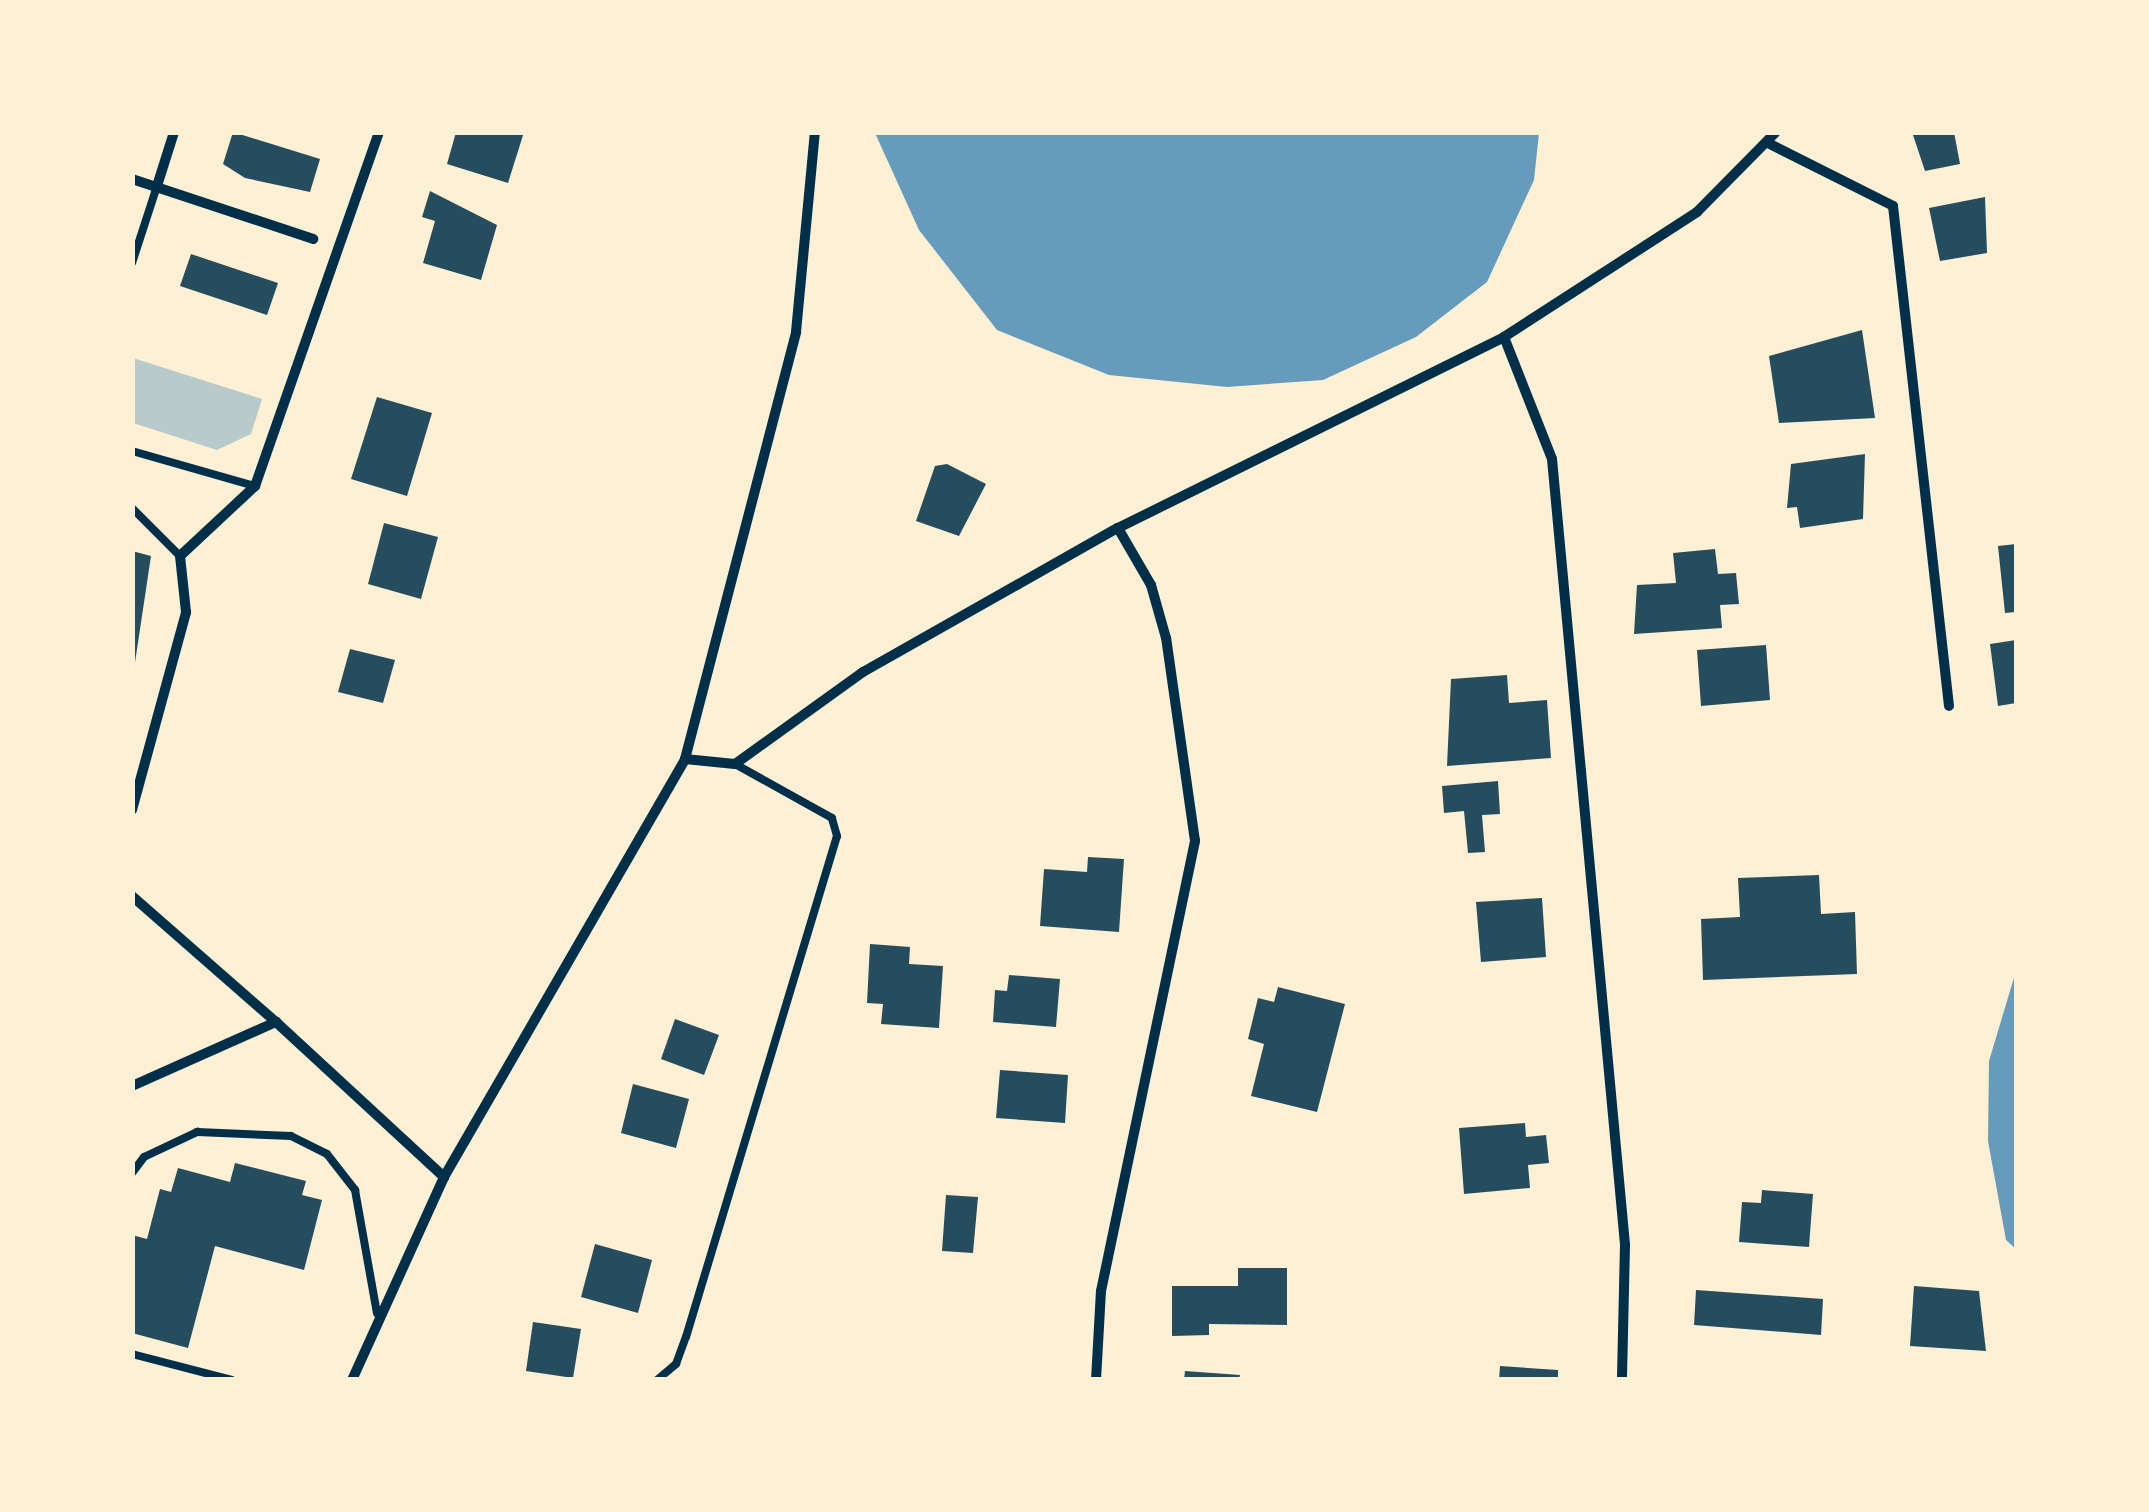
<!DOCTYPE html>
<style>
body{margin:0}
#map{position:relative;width:2149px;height:1512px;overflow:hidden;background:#fdf0d5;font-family:Overpass,sans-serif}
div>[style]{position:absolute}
.green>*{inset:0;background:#b9caca}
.water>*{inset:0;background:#669bbc}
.building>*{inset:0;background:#264d5e}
.service>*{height:8px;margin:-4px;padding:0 4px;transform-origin:4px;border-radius:4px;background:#003049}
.minor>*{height:10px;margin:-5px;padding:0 5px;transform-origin:5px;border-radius:5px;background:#003049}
span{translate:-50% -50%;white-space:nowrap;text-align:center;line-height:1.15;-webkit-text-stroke:8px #fdf0d5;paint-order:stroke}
.frame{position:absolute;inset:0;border:135px solid #fdf0d5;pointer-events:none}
</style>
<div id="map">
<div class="green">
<i style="clip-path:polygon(133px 358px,262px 399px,251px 434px,217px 450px,133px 423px)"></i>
</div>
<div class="water">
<i style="clip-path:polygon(875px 133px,1539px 133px,1534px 180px,1487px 282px,1416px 337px,1323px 380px,1227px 387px,1109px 375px,997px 330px,919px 230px)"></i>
<i style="clip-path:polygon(2016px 971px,2016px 1249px,2006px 1240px,1988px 1141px,1989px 1061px)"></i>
</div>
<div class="building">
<i style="clip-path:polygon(233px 132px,320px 159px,310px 192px,245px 178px,223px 164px)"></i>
<i style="clip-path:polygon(456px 132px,524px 132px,508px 183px,447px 164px)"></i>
<i style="clip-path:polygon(1912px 132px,1954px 132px,1960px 164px,1925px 171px)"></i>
<i style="clip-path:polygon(430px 191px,497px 225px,481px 280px,423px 263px,435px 221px,422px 217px)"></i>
<i style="clip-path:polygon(1985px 197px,1987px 253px,1940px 261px,1929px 208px)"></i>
<i style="clip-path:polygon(191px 254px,278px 283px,267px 315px,180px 286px)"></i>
<i style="clip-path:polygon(1862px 330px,1875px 418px,1779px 423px,1769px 356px)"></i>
<i style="clip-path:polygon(377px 397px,432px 413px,407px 496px,351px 479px)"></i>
<i style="clip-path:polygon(1865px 454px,1863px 519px,1800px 528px,1797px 507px,1787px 508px,1791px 464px)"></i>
<i style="clip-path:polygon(947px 464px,986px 484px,959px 536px,916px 521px,935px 466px)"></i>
<i style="clip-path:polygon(384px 523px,438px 537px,421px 599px,368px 584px)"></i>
<i style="clip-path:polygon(2016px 544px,2016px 612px,2005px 613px,1998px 546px)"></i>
<i style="clip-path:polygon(1715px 549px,1718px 574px,1736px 573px,1739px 604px,1720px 605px,1722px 628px,1634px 634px,1637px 585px,1676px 583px,1673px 553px)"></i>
<i style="clip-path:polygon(132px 551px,151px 556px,134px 669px,132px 669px)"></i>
<i style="clip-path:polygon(2016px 640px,2016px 703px,1998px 706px,1990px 644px)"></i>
<i style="clip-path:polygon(1766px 645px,1770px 700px,1701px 706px,1697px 650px)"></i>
<i style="clip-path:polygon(350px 649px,395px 660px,383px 703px,338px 692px)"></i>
<i style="clip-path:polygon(1507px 675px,1509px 703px,1547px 700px,1551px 758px,1447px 766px,1451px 679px)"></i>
<i style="clip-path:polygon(1498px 781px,1500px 814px,1482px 815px,1485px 852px,1468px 853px,1464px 811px,1444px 813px,1442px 786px)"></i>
<i style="clip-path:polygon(1088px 857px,1124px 859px,1119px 932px,1040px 926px,1044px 869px,1087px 872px)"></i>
<i style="clip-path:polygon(1819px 875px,1821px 914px,1855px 912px,1857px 974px,1703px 980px,1701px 919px,1740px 917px,1738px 878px)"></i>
<i style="clip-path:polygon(1542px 898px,1546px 957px,1481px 962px,1476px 902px)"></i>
<i style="clip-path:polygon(870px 944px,910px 947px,909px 964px,943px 966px,939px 1028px,881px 1024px,883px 1004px,867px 1003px)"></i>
<i style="clip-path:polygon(1009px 975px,1060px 979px,1056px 1027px,993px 1022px,995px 990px,1007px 991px)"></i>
<i style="clip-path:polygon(1278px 987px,1345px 1004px,1317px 1112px,1251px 1096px,1264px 1044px,1248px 1039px,1258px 998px,1274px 1002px)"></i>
<i style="clip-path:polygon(675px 1019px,719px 1035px,704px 1075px,661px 1059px)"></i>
<i style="clip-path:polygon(1000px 1070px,1068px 1075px,1065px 1123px,996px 1118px)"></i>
<i style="clip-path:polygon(633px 1084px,689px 1099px,676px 1148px,621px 1133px)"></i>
<i style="clip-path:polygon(1525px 1123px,1526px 1137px,1546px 1135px,1549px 1163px,1528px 1165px,1530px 1188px,1464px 1194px,1459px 1128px)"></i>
<i style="clip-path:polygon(235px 1163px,306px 1181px,302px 1195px,322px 1200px,304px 1270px,215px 1246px,188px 1348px,132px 1333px,132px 1235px,147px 1239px,160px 1189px,171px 1192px,178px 1168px,230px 1182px)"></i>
<i style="clip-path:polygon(1762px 1190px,1813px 1194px,1809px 1247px,1739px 1242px,1742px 1202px,1761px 1203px)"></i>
<i style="clip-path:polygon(946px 1195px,978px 1197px,973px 1253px,942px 1251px)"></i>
<i style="clip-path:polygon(595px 1244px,652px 1260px,638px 1313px,581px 1297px)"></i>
<i style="clip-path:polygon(1238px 1268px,1287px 1268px,1287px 1325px,1209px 1324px,1209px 1335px,1172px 1336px,1172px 1286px,1238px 1286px)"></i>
<i style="clip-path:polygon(1914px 1286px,1979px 1291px,1986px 1351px,1910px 1346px)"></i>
<i style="clip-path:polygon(1696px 1290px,1823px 1299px,1821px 1335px,1694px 1325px)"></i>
<i style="clip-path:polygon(533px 1322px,581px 1329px,573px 1378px,526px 1371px)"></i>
<i style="clip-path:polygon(1500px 1366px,1558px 1370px,1558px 1380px,1499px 1380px)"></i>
<i style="clip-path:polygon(1185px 1371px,1240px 1375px,1239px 1380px,1184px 1380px)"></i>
</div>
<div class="service">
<i style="left:132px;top:263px;width:81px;rotate:-72deg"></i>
<i style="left:132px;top:451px;width:128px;rotate:15.9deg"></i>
<i style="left:132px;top:508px;width:68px;rotate:45deg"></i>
<i style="left:132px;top:1173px;width:20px;rotate:-53deg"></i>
<i style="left:144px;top:1157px;width:59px;rotate:-25.3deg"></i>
<i style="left:197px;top:1132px;width:94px;rotate:2.4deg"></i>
<i style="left:291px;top:1136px;width:40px;rotate:26.6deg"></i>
<i style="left:327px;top:1154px;width:46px;rotate:52.1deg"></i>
<i style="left:355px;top:1190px;width:125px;rotate:79.9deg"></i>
<i style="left:132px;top:1354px;width:103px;rotate:14.6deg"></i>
<i style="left:657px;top:1380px;width:25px;rotate:-40deg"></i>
<i style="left:676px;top:1364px;width:29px;rotate:-70deg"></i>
<i style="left:686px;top:1337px;width:523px;rotate:-73.23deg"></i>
<i style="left:837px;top:836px;width:19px;rotate:-106deg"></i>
<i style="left:832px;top:818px;width:111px;rotate:-150.9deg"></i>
</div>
<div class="minor">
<i style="left:1768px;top:143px;width:140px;rotate:26.7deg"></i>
<i style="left:1893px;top:206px;width:503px;rotate:83.61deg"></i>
<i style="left:132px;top:179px;width:191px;rotate:18.3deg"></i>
<i style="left:157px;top:186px;width:57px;rotate:-72.5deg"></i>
<i style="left:1504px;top:337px;width:131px;rotate:68.5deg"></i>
<i style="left:1552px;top:459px;width:789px;rotate:84.69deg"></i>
<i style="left:1625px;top:1245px;width:135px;rotate:91.3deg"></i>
<i style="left:685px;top:759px;width:50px;rotate:5.7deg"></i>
<i style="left:735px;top:764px;width:158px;rotate:-35.7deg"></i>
<i style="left:863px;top:672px;width:293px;rotate:-29.5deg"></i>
<i style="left:1118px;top:528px;width:431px;rotate:-26.3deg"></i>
<i style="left:1504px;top:337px;width:230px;rotate:-32.9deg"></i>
<i style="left:1697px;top:212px;width:112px;rotate:-45.4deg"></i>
<i style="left:132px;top:810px;width:205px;rotate:-74.7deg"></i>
<i style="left:186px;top:612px;width:56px;rotate:-96.1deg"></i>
<i style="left:180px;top:556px;width:103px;rotate:-43deg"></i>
<i style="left:255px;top:486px;width:375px;rotate:-70.7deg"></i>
<i style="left:132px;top:896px;width:191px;rotate:41.2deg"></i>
<i style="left:132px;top:1086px;width:158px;rotate:-24deg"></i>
<i style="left:276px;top:1022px;width:229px;rotate:42.7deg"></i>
<i style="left:352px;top:1380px;width:223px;rotate:-65.6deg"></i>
<i style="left:444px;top:1177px;width:482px;rotate:-60deg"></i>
<i style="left:685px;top:759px;width:441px;rotate:-75.4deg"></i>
<i style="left:796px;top:332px;width:201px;rotate:-84.6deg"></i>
<i style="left:1096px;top:1380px;width:89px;rotate:-86.8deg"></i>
<i style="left:1101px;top:1291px;width:460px;rotate:-78.2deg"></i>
<i style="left:1195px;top:841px;width:205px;rotate:-98.1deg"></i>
<i style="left:1166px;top:638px;width:55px;rotate:-105.8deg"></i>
<i style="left:1151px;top:585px;width:66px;rotate:-120.1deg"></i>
</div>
<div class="frame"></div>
</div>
